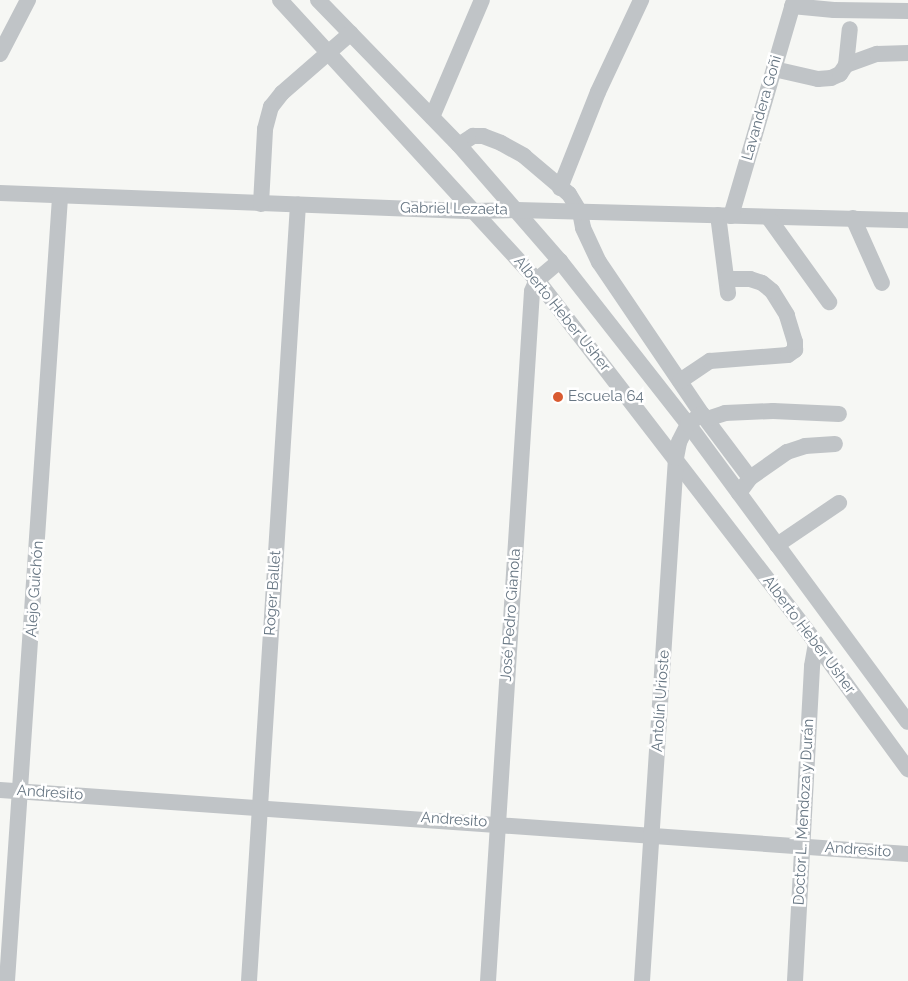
<!DOCTYPE html>
<meta charset="utf-8">
<style>
body{margin:0}
#map{position:relative;width:908px;height:981px;overflow:hidden;background:#f6f7f4;font-family:Raleway,sans-serif}
div>[style]{position:absolute}
.minor>*{height:16px;margin:-8px;padding:0 8px;transform-origin:8px;border-radius:8px;background:#c0c4c7}
.dots>*{width:14px;height:14px;translate:-50% -50%;box-sizing:border-box;border:2px solid #fff;border-radius:50%}
span{translate:-50% -50%;white-space:nowrap;text-align:center;line-height:1.15;-webkit-text-stroke:5px #fff;paint-order:stroke}
.street-label{font-size:15px;color:#677683}
.poi-label{font-size:15px;color:#677683}
.left{translate:0 -50%;text-align:left}
</style>
<div id="map">
<div class="minor">
<i style="left:280px;top:0;width:380px;rotate:47.5deg"></i>
<i style="left:537px;top:280px;width:439px;rotate:52.4deg"></i>
<i style="left:805px;top:628px;width:175px;rotate:53.9deg"></i>
<i style="left:318px;top:0;width:202px;rotate:45.8deg"></i>
<i style="left:459px;top:145px;width:154px;rotate:49deg"></i>
<i style="left:560px;top:261px;width:207px;rotate:51.9deg"></i>
<i style="left:688px;top:424px;width:370px;rotate:53.6deg"></i>
<i style="left:792px;top:6px;width:42px;rotate:5.4deg"></i>
<i style="left:834px;top:10px;width:74px;rotate:0.8deg"></i>
<i style="left:0;top:54px;width:61px;rotate:-62.6deg"></i>
<i style="left:846px;top:65px;width:33px;rotate:-20deg"></i>
<i style="left:877px;top:54px;width:31px;rotate:-2deg"></i>
<i style="left:774px;top:69px;width:45px;rotate:12.8deg"></i>
<i style="left:818px;top:79px;width:13px;rotate:-4deg"></i>
<i style="left:831px;top:78px;width:10px;rotate:-24deg"></i>
<i style="left:840px;top:74px;width:11px;rotate:-56deg"></i>
<i style="left:846px;top:65px;width:36px;rotate:-84deg"></i>
<i style="left:432px;top:117px;width:127px;rotate:-66.9deg"></i>
<i style="left:459px;top:145px;width:17px;rotate:-33deg"></i>
<i style="left:473px;top:136px;width:10px"></i>
<i style="left:483px;top:136px;width:19px;rotate:21deg"></i>
<i style="left:501px;top:143px;width:26px;rotate:29deg"></i>
<i style="left:524px;top:156px;width:59px;rotate:40.2deg"></i>
<i style="left:569px;top:194px;width:21px;rotate:59deg"></i>
<i style="left:580px;top:212px;width:16px;rotate:79deg"></i>
<i style="left:583px;top:228px;width:38px;rotate:65deg"></i>
<i style="left:599px;top:262px;width:184px;rotate:55.9deg"></i>
<i style="left:702px;top:414px;width:80px;rotate:53.1deg"></i>
<i style="left:750px;top:478px;width:19px;rotate:126deg"></i>
<i style="left:560px;top:188px;width:103px;rotate:-68.4deg"></i>
<i style="left:598px;top:92px;width:102px;rotate:-64.9deg"></i>
<i style="left:0;top:193px;width:473px;rotate:2.2deg"></i>
<i style="left:473px;top:211px;width:44px;rotate:-1.3deg"></i>
<i style="left:517px;top:210px;width:391px;rotate:1.5deg"></i>
<i style="left:261px;top:204px;width:75px;rotate:-86.9deg"></i>
<i style="left:265px;top:129px;width:23px;rotate:-75deg"></i>
<i style="left:271px;top:107px;width:18px;rotate:-52deg"></i>
<i style="left:282px;top:93px;width:91px;rotate:-41deg"></i>
<i style="left:718px;top:215px;width:79px;rotate:82.7deg"></i>
<i style="left:731px;top:216px;width:225px;rotate:-73.7deg"></i>
<i style="left:768px;top:217px;width:105px;rotate:54.3deg"></i>
<i style="left:853px;top:218px;width:71px;rotate:66deg"></i>
<i style="left:680px;top:381px;width:36px;rotate:-34deg"></i>
<i style="left:710px;top:361px;width:78px;rotate:-4.4deg"></i>
<i style="left:788px;top:355px;width:9px;rotate:-36deg"></i>
<i style="left:795px;top:350px;width:8px;rotate:-90deg"></i>
<i style="left:795px;top:342px;width:28px;rotate:-107deg"></i>
<i style="left:787px;top:315px;width:28px;rotate:-122deg"></i>
<i style="left:772px;top:291px;width:13px;rotate:-141deg"></i>
<i style="left:762px;top:283px;width:13px;rotate:-162deg"></i>
<i style="left:750px;top:279px;width:23px;rotate:180deg"></i>
<i style="left:707px;top:419px;width:19px;rotate:-18deg"></i>
<i style="left:725px;top:413px;width:48px;rotate:-2.4deg"></i>
<i style="left:773px;top:411px;width:66px;rotate:2.6deg"></i>
<i style="left:750px;top:478px;width:45px;rotate:-35.1deg"></i>
<i style="left:787px;top:452px;width:19px;rotate:-18deg"></i>
<i style="left:805px;top:446px;width:30px;rotate:-4deg"></i>
<i style="left:777px;top:545px;width:75px;rotate:-34.1deg"></i>
<i style="left:0;top:790px;width:910px;rotate:4.03deg"></i>
<i style="left:7px;top:981px;width:786px;rotate:-86.13deg"></i>
<i style="left:249px;top:981px;width:778px;rotate:-86.39deg"></i>
<i style="left:488px;top:981px;width:691px;rotate:-86.35deg"></i>
<i style="left:532px;top:291px;width:12px;rotate:-66deg"></i>
<i style="left:537px;top:280px;width:30px;rotate:-40deg"></i>
<i style="left:642px;top:981px;width:524px;rotate:-86.28deg"></i>
<i style="left:676px;top:458px;width:16px;rotate:-79deg"></i>
<i style="left:679px;top:442px;width:20px;rotate:-63deg"></i>
<i style="left:688px;top:424px;width:17px;rotate:-36deg"></i>
<i style="left:795px;top:981px;width:315px;rotate:-86.9deg"></i>
<i style="left:812px;top:666px;width:23px;rotate:-80deg"></i>
</div>
<div class="dots">
<i style="left:558px;top:397px;background:#d95b31"></i>
</div>
<div class="street-label">
<span style="left:762px;top:108px;rotate:-74deg">Lavandera Goñi</span>
<span style="left:454px;top:209px;rotate:1deg">Gabriel Lezaeta</span>
<span style="left:562px;top:314px;rotate:51deg">Alberto Heber Usher</span>
<span style="left:35px;top:589px;rotate:-86deg">Alejo Guichón</span>
<span style="left:273px;top:593px;rotate:-86deg">Roger Ballet</span>
<span style="left:511px;top:615px;rotate:-86deg">José Pedro Gianola</span>
<span style="left:809px;top:635px;rotate:53deg">Alberto Heber Usher</span>
<span style="left:661px;top:701px;rotate:-86deg">Antolín Urioste</span>
<span style="left:50px;top:793px;rotate:4deg">Andresito</span>
<span style="left:804px;top:812px;rotate:-87deg">Doctor L. Mendoza y Durán</span>
<span style="left:454px;top:820px;rotate:4deg">Andresito</span>
<span style="left:858px;top:850px;rotate:4deg">Andresito</span>
</div>
<div class="poi-label">
<span class="left" style="left:568px;top:397px">Escuela 64</span>
</div>
</div>
